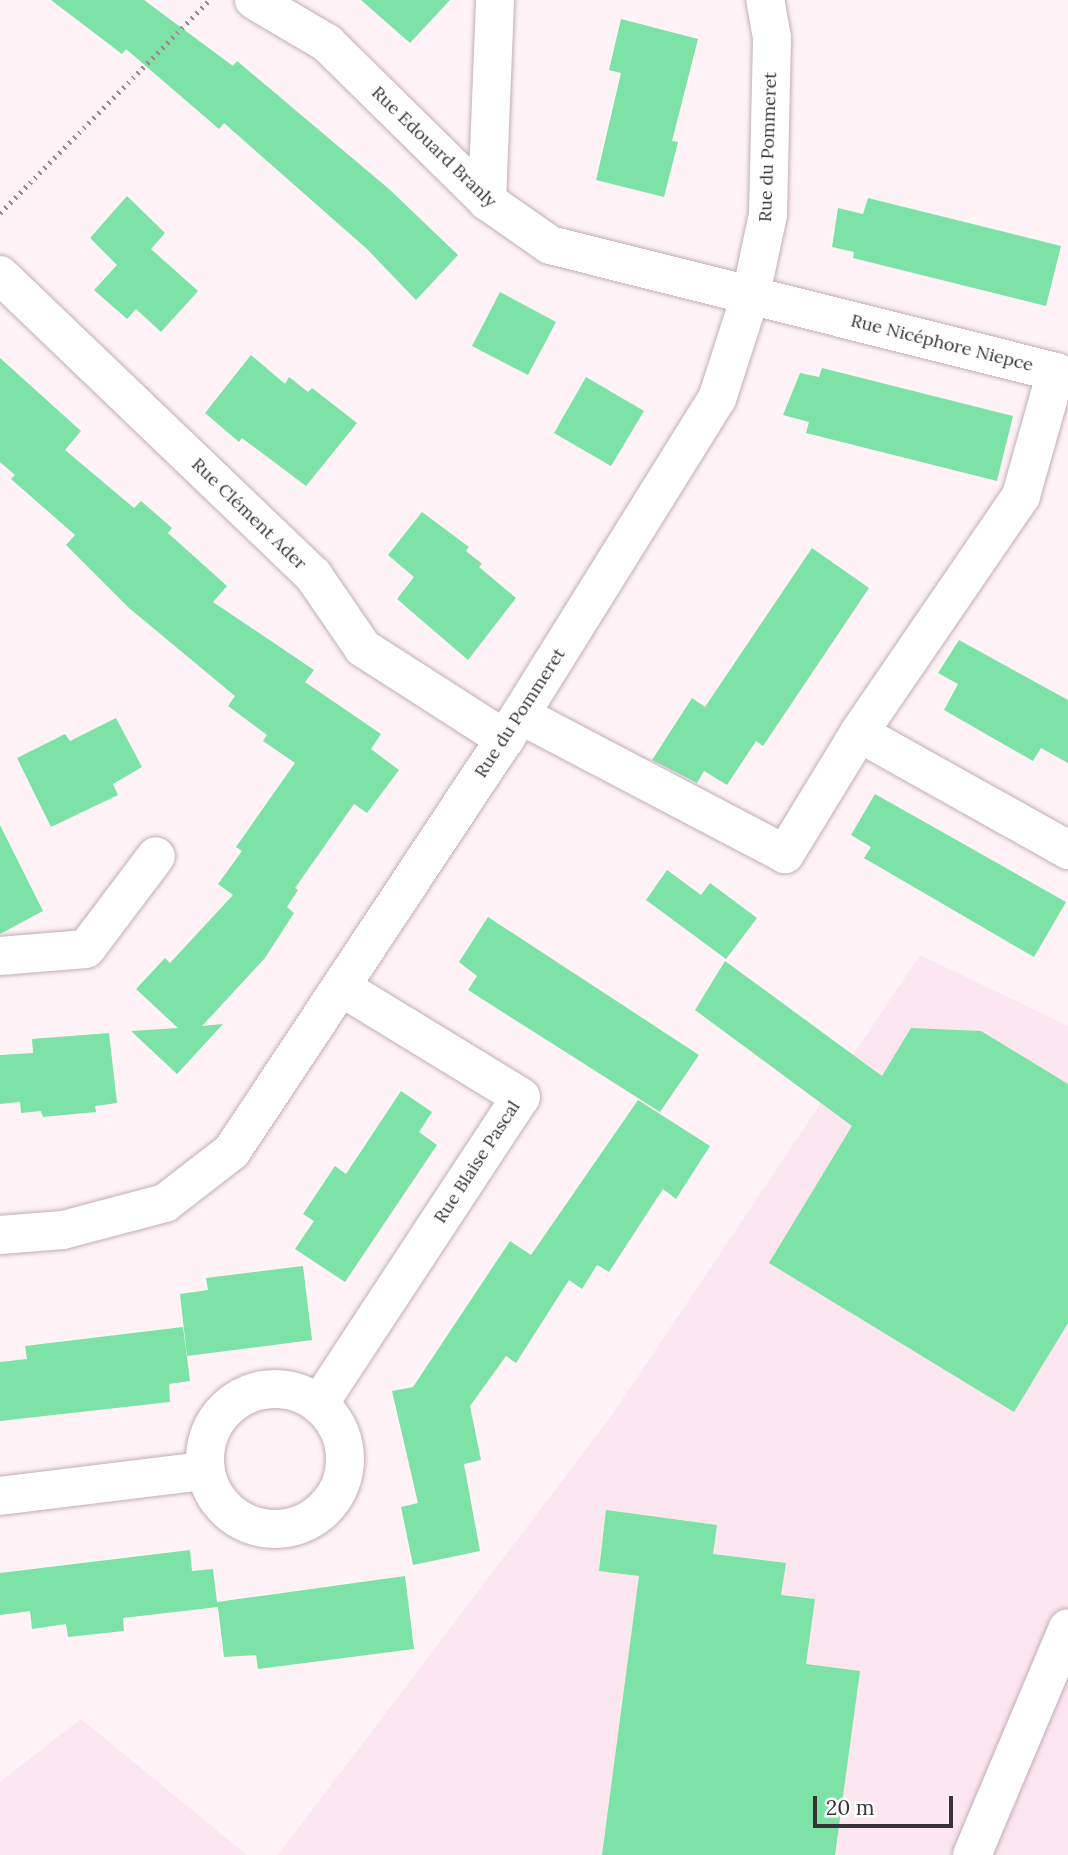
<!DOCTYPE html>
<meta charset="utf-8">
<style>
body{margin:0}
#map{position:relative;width:1068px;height:1855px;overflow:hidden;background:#fff3f7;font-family:Lora,serif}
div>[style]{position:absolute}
.built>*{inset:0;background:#fce6ef}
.building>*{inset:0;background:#7ce2a6}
.path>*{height:4.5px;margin-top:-2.25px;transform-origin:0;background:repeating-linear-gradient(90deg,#958c8f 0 2px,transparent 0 7px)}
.roads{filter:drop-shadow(0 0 2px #c1aeb6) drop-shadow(0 0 2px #c1aeb6)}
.minor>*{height:38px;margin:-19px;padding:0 19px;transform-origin:19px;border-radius:19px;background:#fff}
.minor>.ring{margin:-19px;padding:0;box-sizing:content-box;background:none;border:38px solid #fff;border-radius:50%}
span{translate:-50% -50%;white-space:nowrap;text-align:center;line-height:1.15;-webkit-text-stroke:7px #fff;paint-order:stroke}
.street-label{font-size:18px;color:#3a3336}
.scale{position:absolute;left:813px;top:1796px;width:140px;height:32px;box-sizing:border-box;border:4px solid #3a3336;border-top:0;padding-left:9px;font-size:21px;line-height:24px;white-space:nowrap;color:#3a3336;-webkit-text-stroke:5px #fff;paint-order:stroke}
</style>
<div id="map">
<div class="built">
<i style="clip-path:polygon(920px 955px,1068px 1026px,1068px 1855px,278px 1855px,612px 1415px)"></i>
<i style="clip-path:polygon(81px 1719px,247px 1855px,0 1855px,0 1782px)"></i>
</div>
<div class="building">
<i style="clip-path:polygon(51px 0,144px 0,233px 66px,237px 61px,389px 189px,458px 255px,416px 300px,367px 249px,224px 123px,219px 129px,126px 49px,122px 54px)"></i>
<i style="clip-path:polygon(361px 0,450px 0,410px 43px)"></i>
<i style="clip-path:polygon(621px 19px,698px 39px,672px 141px,678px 142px,664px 197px,596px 180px,621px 73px,609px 70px)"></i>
<i style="clip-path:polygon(127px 196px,165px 233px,151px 249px,198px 291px,161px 332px,136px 309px,127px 319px,94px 290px,117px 265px,90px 238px)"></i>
<i style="clip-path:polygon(868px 198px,1061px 246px,1046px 306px,853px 258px,854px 252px,832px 247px,838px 208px,863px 214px)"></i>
<i style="clip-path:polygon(500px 292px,556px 322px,528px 375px,472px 346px)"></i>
<i style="clip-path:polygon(251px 355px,285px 384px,289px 377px,308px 392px,312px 388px,357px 423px,306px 486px,242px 438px,239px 442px,205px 413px)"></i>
<i style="clip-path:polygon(0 358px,81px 431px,65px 450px,134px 508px,141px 501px,172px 528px,168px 533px,227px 586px,213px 602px,314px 670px,305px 682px,381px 734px,371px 749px,399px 770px,367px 813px,354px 804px,295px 888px,298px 890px,287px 907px,294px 913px,265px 958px,202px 1026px,223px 1024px,177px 1074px,131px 1031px,178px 1028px,136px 989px,165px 958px,170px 963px,233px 895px,218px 884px,242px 851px,236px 847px,295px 763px,263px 741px,267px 735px,228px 706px,235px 696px,129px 608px,66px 545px,75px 535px,11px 479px,15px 475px,0 462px)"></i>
<i style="clip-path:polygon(822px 368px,1013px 416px,997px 481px,806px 433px,809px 422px,783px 415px,800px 373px,819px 377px)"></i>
<i style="clip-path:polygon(586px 377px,644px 411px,611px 466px,554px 433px)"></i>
<i style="clip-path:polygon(422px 512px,469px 547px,466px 551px,482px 564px,479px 567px,516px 598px,468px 660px,397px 599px,414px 577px,388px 555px)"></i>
<i style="clip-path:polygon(812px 548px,869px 588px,763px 746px,756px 741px,727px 785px,704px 771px,697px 783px,652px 760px,692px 698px,705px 707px)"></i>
<i style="clip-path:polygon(959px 640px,1068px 700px,1068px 763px,1041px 748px,1033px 761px,944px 710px,958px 684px,938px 673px)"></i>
<i style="clip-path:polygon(116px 718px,142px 767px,113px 784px,118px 795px,51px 827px,17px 758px,65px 734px,70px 741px)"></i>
<i style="clip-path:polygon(875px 794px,1066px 902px,1034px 957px,864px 858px,871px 847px,851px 835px)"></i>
<i style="clip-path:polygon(0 825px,43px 911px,0 934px)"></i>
<i style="clip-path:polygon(667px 870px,701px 895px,710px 883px,757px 918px,726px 959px,646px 900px)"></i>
<i style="clip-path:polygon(488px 917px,699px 1055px,660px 1112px,468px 990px,477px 976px,459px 962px)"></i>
<i style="clip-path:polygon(725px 961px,882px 1076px,911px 1028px,981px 1031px,1068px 1084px,1068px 1323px,1014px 1412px,769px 1263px,852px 1126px,695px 1010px)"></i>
<i style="clip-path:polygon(109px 1033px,117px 1103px,95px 1106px,96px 1112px,43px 1117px,41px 1111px,21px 1113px,20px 1102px,0 1104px,0 1055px,33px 1053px,32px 1039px)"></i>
<i style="clip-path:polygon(401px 1091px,432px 1112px,419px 1132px,437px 1145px,345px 1282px,295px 1249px,314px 1221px,303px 1214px,335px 1166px,346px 1174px)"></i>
<i style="clip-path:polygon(638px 1100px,710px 1146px,676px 1199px,663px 1189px,609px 1272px,597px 1265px,582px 1289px,569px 1280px,516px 1363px,506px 1356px,470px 1406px,481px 1460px,464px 1464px,480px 1551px,413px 1565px,401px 1507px,418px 1503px,392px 1391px,413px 1387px,510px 1241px,531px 1255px)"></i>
<i style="clip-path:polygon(303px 1266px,312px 1340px,187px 1356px,180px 1294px,208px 1290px,206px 1278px)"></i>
<i style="clip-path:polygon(183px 1327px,190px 1381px,169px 1384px,170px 1402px,0 1421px,0 1362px,27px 1359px,25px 1346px)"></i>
<i style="clip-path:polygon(606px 1510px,717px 1525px,713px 1554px,786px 1563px,781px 1595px,815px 1599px,806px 1664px,860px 1671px,835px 1855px,602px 1855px,639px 1576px,599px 1571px)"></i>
<i style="clip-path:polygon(190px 1550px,192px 1571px,213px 1569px,217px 1602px,405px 1576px,414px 1649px,258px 1669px,256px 1655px,224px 1657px,218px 1607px,123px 1618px,124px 1631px,68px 1637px,66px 1624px,32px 1629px,30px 1611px,0 1615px,0 1573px)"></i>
</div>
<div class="path">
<i style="left:0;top:213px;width:298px;rotate:-45.5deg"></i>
</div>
<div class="roads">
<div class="minor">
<i style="left:254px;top:0;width:85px;rotate:30.5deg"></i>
<i style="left:327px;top:43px;width:225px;rotate:44.6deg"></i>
<i style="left:487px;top:201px;width:77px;rotate:34.9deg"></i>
<i style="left:550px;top:245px;width:522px;rotate:14.09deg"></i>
<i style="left:1056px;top:372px;width:129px;rotate:105.8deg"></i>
<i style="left:1021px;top:496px;width:287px;rotate:124.4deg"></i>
<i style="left:859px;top:733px;width:142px;rotate:121.4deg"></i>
<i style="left:785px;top:854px;width:299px;rotate:-152.3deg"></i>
<i style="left:487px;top:201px;width:201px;rotate:-87.7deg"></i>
<i style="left:0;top:275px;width:434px;rotate:43.8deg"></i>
<i style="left:313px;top:575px;width:88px;rotate:55.6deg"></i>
<i style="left:363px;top:648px;width:169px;rotate:32.7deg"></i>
<i style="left:859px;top:733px;width:240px;rotate:29.2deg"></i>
<i style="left:0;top:956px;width:86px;rotate:-4.7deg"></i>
<i style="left:86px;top:949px;width:116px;rotate:-53deg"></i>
<i style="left:0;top:1235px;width:63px;rotate:-4.5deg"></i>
<i style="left:63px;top:1230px;width:106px;rotate:-14.8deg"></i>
<i style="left:165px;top:1203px;width:85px;rotate:-37.8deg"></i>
<i style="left:232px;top:1151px;width:494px;rotate:-56.5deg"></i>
<i style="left:505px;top:739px;width:401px;rotate:-58.1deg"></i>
<i style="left:717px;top:399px;width:110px;rotate:-72.1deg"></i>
<i style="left:751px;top:294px;width:81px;rotate:-77.9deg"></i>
<i style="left:768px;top:215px;width:177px;rotate:-88.7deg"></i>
<i style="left:772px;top:38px;width:39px;rotate:-100deg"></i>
<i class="ring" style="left:205px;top:1389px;width:102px;height:102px"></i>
<i style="left:319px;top:1404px;width:367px;rotate:-56.7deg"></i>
<i style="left:521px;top:1097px;width:211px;rotate:-148.6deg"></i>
<i style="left:0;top:1496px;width:207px;rotate:-7deg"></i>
<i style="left:972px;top:1855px;width:246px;rotate:-67.1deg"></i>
</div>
</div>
<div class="street-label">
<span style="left:434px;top:147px;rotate:44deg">Rue Edouard Branly</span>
<span style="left:768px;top:147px;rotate:-88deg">Rue du Pommeret</span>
<span style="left:942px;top:343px;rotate:14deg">Rue Nicéphore Niepce</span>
<span style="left:249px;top:514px;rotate:44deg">Rue Clément Ader</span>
<span style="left:520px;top:713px;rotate:-57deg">Rue du Pommeret</span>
<span style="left:477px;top:1162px;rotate:-57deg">Rue Blaise Pascal</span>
</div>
<div class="scale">20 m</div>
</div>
